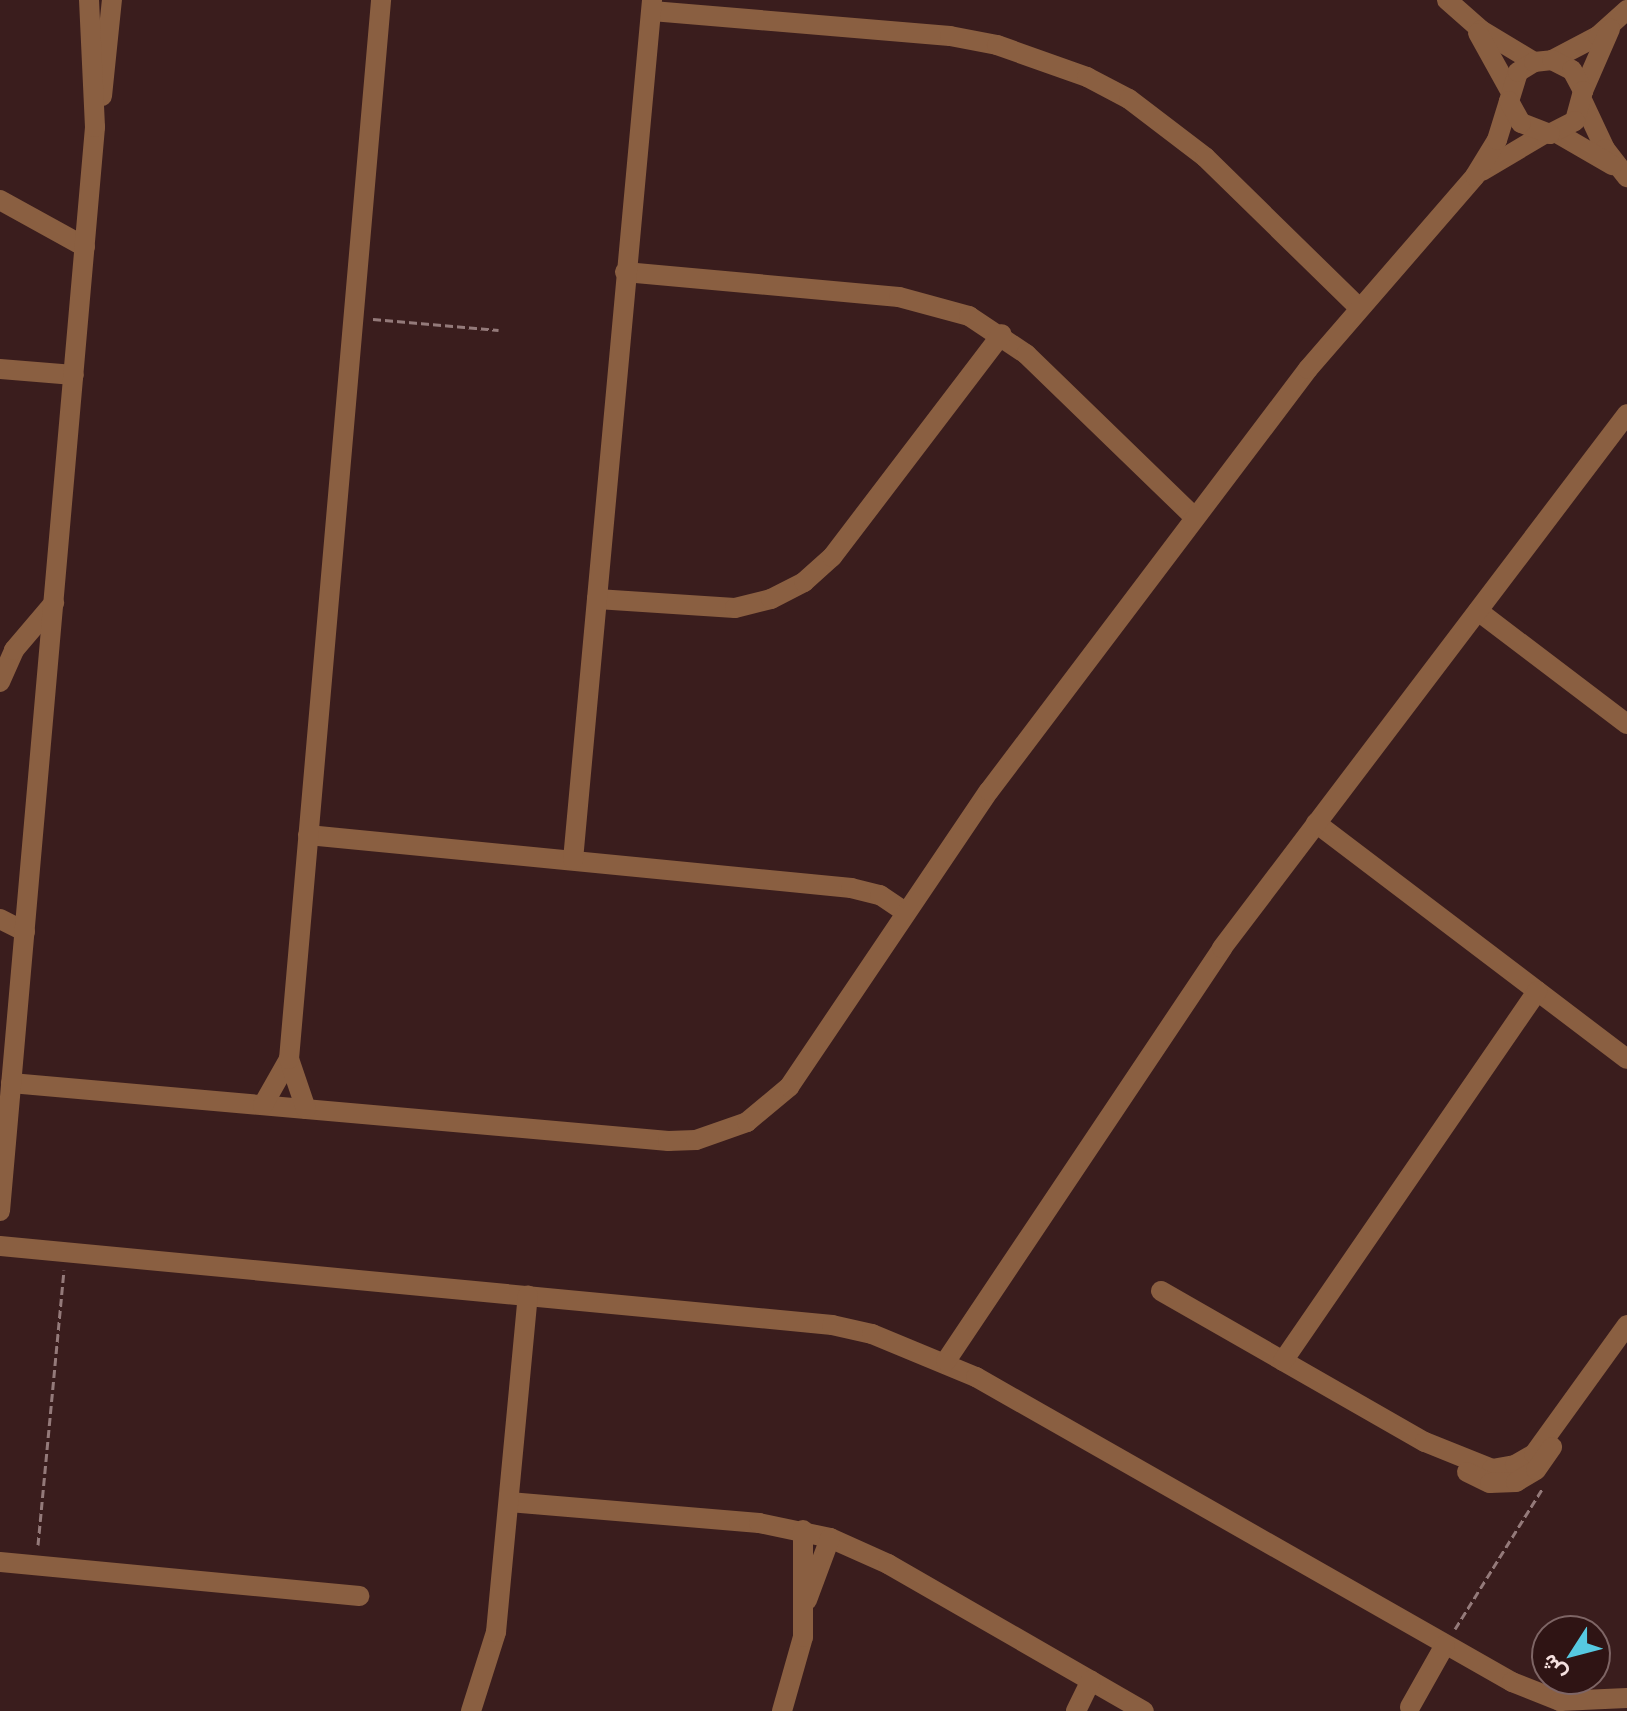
<!DOCTYPE html>
<meta charset="utf-8">
<style>
body{margin:0}
#map{position:relative;width:1627px;height:1711px;overflow:hidden;background:#3a1d1d;font-family:Quicksand,Vazirmatn,sans-serif}
div>[style]{position:absolute}
.path>*{height:3px;margin-top:-1.5px;transform-origin:0;background:repeating-linear-gradient(90deg,#947a7a 0 8px,transparent 0 12px)}
.minor>*{height:20px;margin:-10px;padding:0 10px;transform-origin:10px;border-radius:10px;background:#8a5f41}
span{translate:-50% -50%;white-space:nowrap;text-align:center;line-height:1.15;-webkit-text-stroke:8px #2f1414;paint-order:stroke}
.north{position:absolute;left:1531px;top:1615px;width:80px;height:80px;box-sizing:border-box;background:#2f1414;border:2px solid #7e6565;border-radius:50%;rotate:234deg;font-size:22px;font-weight:700;line-height:32px;text-align:center;color:#f4dfde}
.north::after{content:'';display:block;margin:auto;width:28px;height:36px;background:#56c9e1;clip-path:polygon(50% 0,100% 100%,50% 72%,0 100%)}
</style>
<div id="map">
<div class="path">
<i style="left:373px;top:319px;width:126px;rotate:5deg"></i>
<i style="left:38px;top:1545px;width:276px;rotate:-84.6deg"></i>
<i style="left:1455px;top:1629px;width:165px;rotate:-58.1deg"></i>
</div>
<div class="minor">
<i style="left:1447px;top:0;width:45px;rotate:41.4deg"></i>
<i style="left:1481px;top:30px;width:62px;rotate:31.1deg"></i>
<i style="left:652px;top:11px;width:299px;rotate:4.8deg"></i>
<i style="left:950px;top:36px;width:48px;rotate:10.8deg"></i>
<i style="left:997px;top:45px;width:96px;rotate:19.6deg"></i>
<i style="left:1087px;top:77px;width:47px;rotate:27.6deg"></i>
<i style="left:1129px;top:99px;width:96px;rotate:37.3deg"></i>
<i style="left:1205px;top:157px;width:214px;rotate:44.4deg"></i>
<i style="left:1478px;top:33px;width:64px;rotate:61deg"></i>
<i style="left:1552px;top:60px;width:52px;rotate:-27.6deg"></i>
<i style="left:1598px;top:36px;width:39px;rotate:-42deg"></i>
<i style="left:1583px;top:91px;width:68px;rotate:-66.5deg"></i>
<i style="left:102px;top:96px;width:97px;rotate:-84.1deg"></i>
<i style="left:1583px;top:102px;width:52px;rotate:64.9deg"></i>
<i style="left:1605px;top:149px;width:36px;rotate:52deg"></i>
<i style="left:1557px;top:133px;width:64px;rotate:30.2deg"></i>
<i style="left:1482px;top:171px;width:72px;rotate:-30.8deg"></i>
<i style="left:0;top:200px;width:97px;rotate:28.9deg"></i>
<i style="left:625px;top:272px;width:275px;rotate:5.2deg"></i>
<i style="left:899px;top:297px;width:73px;rotate:15.2deg"></i>
<i style="left:969px;top:316px;width:69px;rotate:33.7deg"></i>
<i style="left:1026px;top:354px;width:235px;rotate:44.1deg"></i>
<i style="left:0;top:369px;width:74px;rotate:4.6deg"></i>
<i style="left:597px;top:599px;width:138px;rotate:3.7deg"></i>
<i style="left:735px;top:608px;width:37px;rotate:-14deg"></i>
<i style="left:771px;top:599px;width:37px;rotate:-27deg"></i>
<i style="left:804px;top:582px;width:38px;rotate:-42deg"></i>
<i style="left:832px;top:557px;width:280px;rotate:-52.7deg"></i>
<i style="left:1478px;top:611px;width:187px;rotate:37.2deg"></i>
<i style="left:0;top:682px;width:35px;rotate:-66deg"></i>
<i style="left:14px;top:650px;width:62px;rotate:-49.6deg"></i>
<i style="left:1316px;top:823px;width:390px;rotate:37.2deg"></i>
<i style="left:308px;top:835px;width:546px;rotate:5.57deg"></i>
<i style="left:851px;top:888px;width:30px;rotate:14deg"></i>
<i style="left:880px;top:895px;width:30px;rotate:34deg"></i>
<i style="left:573px;top:860px;width:864px;rotate:-84.75deg"></i>
<i style="left:0;top:919px;width:28px;rotate:27deg"></i>
<i style="left:11px;top:1083px;width:660px;rotate:5.04deg"></i>
<i style="left:668px;top:1141px;width:28px;rotate:-2deg"></i>
<i style="left:696px;top:1140px;width:54px;rotate:-19.4deg"></i>
<i style="left:747px;top:1122px;width:55px;rotate:-39.8deg"></i>
<i style="left:789px;top:1087px;width:357px;rotate:-56deg"></i>
<i style="left:989px;top:791px;width:529px;rotate:-52.91deg"></i>
<i style="left:1308px;top:369px;width:255px;rotate:-49.1deg"></i>
<i style="left:1475px;top:176px;width:42px;rotate:-58.6deg"></i>
<i style="left:1497px;top:140px;width:71px;rotate:-72.8deg"></i>
<i style="left:1518px;top:72px;width:19px;rotate:-32deg"></i>
<i style="left:1534px;top:62px;width:18px;rotate:-6deg"></i>
<i style="left:1552px;top:60px;width:22px;rotate:27deg"></i>
<i style="left:1572px;top:70px;width:24px;rotate:62deg"></i>
<i style="left:1583px;top:91px;width:31px;rotate:105deg"></i>
<i style="left:1575px;top:121px;width:28px;rotate:153deg"></i>
<i style="left:1550px;top:134px;width:31px;rotate:-159deg"></i>
<i style="left:1521px;top:123px;width:25px;rotate:-119deg"></i>
<i style="left:263px;top:1105px;width:53px;rotate:-60.5deg"></i>
<i style="left:306px;top:1109px;width:53px;rotate:-108.8deg"></i>
<i style="left:289px;top:1059px;width:1063px;rotate:-85.03deg"></i>
<i style="left:0;top:1211px;width:1088px;rotate:-84.99deg"></i>
<i style="left:95px;top:127px;width:127px;rotate:-92.7deg"></i>
<i style="left:0;top:1246px;width:836px;rotate:5.42deg"></i>
<i style="left:832px;top:1325px;width:41px;rotate:12.7deg"></i>
<i style="left:872px;top:1334px;width:113px;rotate:22.5deg"></i>
<i style="left:976px;top:1377px;width:617px;rotate:29.64deg"></i>
<i style="left:1512px;top:1682px;width:52px;rotate:21.6deg"></i>
<i style="left:1560px;top:1701px;width:67px;rotate:-2.6deg"></i>
<i style="left:1161px;top:1291px;width:304px;rotate:29.8deg"></i>
<i style="left:1425px;top:1442px;width:72px;rotate:21.9deg"></i>
<i style="left:1492px;top:1469px;width:23px;rotate:-10deg"></i>
<i style="left:1515px;top:1465px;width:22px;rotate:-30deg"></i>
<i style="left:1534px;top:1454px;width:159px;rotate:-54.2deg"></i>
<i style="left:946px;top:1361px;width:497px;rotate:-56.2deg"></i>
<i style="left:1222px;top:948px;width:670px;rotate:-52.82deg"></i>
<i style="left:1283px;top:1361px;width:449px;rotate:-55.5deg"></i>
<i style="left:1467px;top:1472px;width:25px;rotate:26deg"></i>
<i style="left:1490px;top:1483px;width:26px;rotate:-2deg"></i>
<i style="left:1516px;top:1482px;width:23px;rotate:-31deg"></i>
<i style="left:1536px;top:1470px;width:28px;rotate:-55deg"></i>
<i style="left:509px;top:1502px;width:251px;rotate:4.8deg"></i>
<i style="left:759px;top:1523px;width:73px;rotate:11.9deg"></i>
<i style="left:830px;top:1538px;width:64px;rotate:24.1deg"></i>
<i style="left:888px;top:1564px;width:295px;rotate:29.9deg"></i>
<i style="left:0;top:1562px;width:361px;rotate:5.4deg"></i>
<i style="left:807px;top:1600px;width:66px;rotate:-69.6deg"></i>
<i style="left:1410px;top:1707px;width:71px;rotate:-60.6deg"></i>
<i style="left:471px;top:1711px;width:83px;rotate:-72.4deg"></i>
<i style="left:496px;top:1632px;width:338px;rotate:-84.6deg"></i>
<i style="left:782px;top:1711px;width:77px;rotate:-74.2deg"></i>
<i style="left:803px;top:1637px;width:107px;rotate:-90deg"></i>
<i style="left:1076px;top:1711px;width:34px;rotate:-64deg"></i>
</div>
<div class="north">ش</div>
</div>
